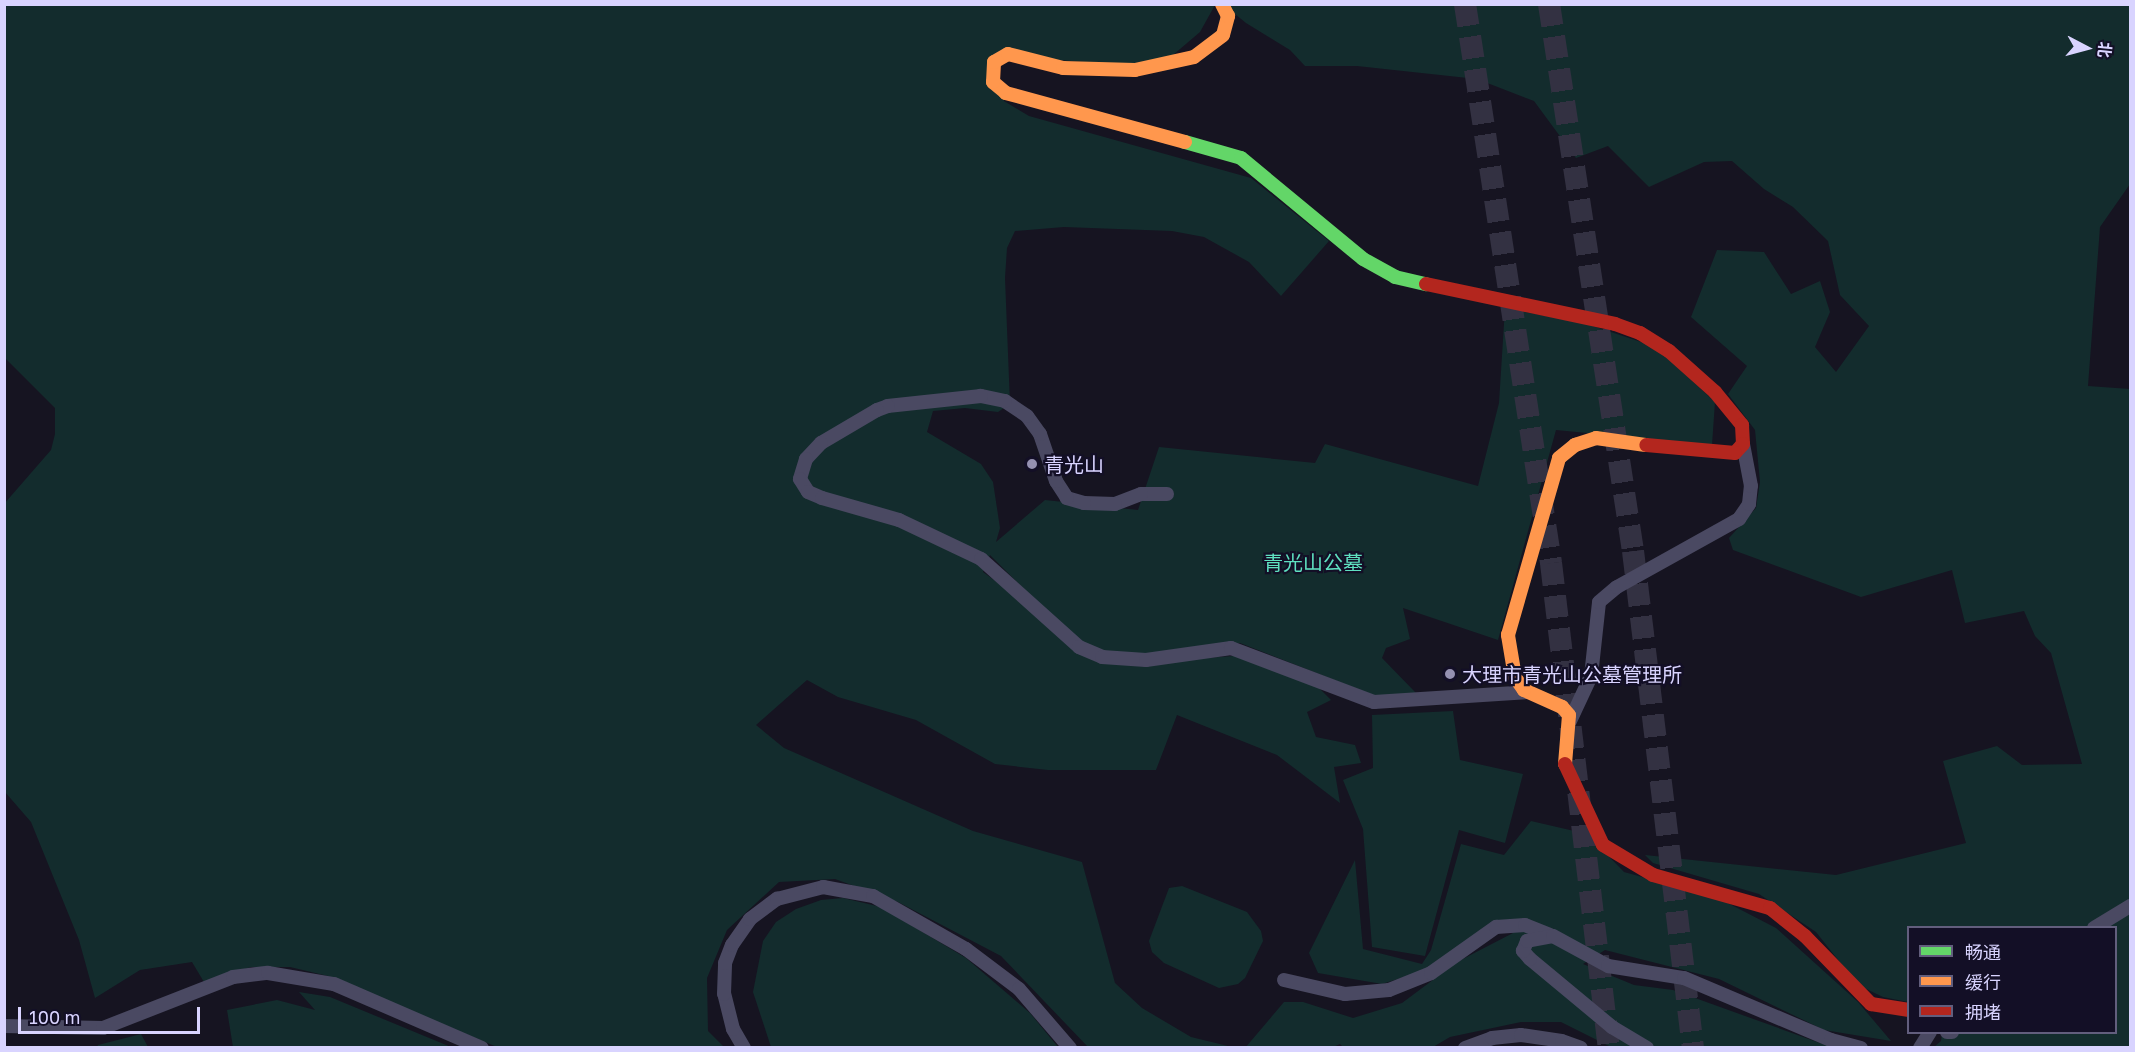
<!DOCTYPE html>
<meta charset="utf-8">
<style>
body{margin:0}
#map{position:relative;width:2135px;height:1052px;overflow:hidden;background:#161421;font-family:"Golos Text","Noto Sans SC",sans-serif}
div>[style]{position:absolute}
.green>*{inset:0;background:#132c2d}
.primary-tunnel>*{height:22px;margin-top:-11px;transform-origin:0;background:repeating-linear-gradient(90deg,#333142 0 22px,transparent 0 33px)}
.street>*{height:14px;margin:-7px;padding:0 7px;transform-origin:7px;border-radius:7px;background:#4a4962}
.fast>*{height:14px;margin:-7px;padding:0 7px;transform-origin:7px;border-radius:7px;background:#63d668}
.slow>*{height:14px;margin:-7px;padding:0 7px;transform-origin:7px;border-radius:7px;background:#ff974d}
.jam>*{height:14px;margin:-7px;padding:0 7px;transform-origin:7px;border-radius:7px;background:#b3261e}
.dots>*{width:16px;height:16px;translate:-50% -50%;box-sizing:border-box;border:3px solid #130f26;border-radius:50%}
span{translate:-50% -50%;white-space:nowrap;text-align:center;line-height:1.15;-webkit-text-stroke:4.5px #130f26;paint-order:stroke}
.poi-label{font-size:20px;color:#d9d4ff}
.left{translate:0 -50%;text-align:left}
.park-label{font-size:20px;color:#5fe0c0}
.frame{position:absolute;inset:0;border:6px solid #d9d4ff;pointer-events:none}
.legend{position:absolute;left:1907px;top:926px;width:210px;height:108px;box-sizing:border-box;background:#130f26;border:2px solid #625e7d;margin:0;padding:8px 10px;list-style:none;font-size:18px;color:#d9d4ff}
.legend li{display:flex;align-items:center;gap:12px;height:30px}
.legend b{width:30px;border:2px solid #625e7d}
.north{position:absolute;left:2057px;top:18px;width:60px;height:60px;-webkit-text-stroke:4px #130f26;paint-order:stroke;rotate:96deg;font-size:16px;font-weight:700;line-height:24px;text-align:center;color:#d9d4ff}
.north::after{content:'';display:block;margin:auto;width:21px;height:27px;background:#d9d4ff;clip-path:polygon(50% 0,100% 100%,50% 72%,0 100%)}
.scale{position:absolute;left:18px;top:1007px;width:182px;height:27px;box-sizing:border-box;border:3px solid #d9d4ff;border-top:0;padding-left:8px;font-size:18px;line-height:21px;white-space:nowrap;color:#d9d4ff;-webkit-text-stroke:4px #130f26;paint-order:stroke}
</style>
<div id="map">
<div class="green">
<i style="clip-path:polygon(evenodd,5px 5px,1215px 5px,1200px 32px,1173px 55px,1133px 66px,996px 55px,1004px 101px,1029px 116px,1251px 178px,1329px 241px,1281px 296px,1249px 262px,1204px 237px,1172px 231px,1064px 227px,1015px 231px,1007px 248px,1005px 278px,1010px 404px,998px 412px,965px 408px,933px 411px,927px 432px,981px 464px,993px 482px,1000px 528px,996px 542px,1045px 500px,1138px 510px,1159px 447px,1315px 463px,1325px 444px,1478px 486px,1499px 403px,1505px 308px,1587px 324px,1656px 347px,1715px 402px,1712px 445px,1556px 430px,1498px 640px,1403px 608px,1410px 639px,1386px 648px,1382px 658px,1416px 693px,1375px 696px,1240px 643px,1160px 658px,1101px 657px,1145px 662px,1248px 655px,1311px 680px,1331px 700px,1307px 712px,1316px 737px,1355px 745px,1361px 763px,1334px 767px,1340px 803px,1277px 755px,1177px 715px,1156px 770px,1048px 770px,995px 764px,916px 720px,838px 697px,807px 680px,756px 725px,784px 748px,973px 831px,1082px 862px,1115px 983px,1142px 1008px,1191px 1037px,1232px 1047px,1088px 1047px,1001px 956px,898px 902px,835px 879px,779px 882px,727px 930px,707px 978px,708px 1031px,724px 1047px,497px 1047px,328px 976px,290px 967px,251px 967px,204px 982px,192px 962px,140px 970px,95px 998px,79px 940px,31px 822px,5px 792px,4px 504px,51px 450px,55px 434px,55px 408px,5px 358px,5px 5px,990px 555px,1070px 635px,983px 572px,990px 555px)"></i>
<i style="clip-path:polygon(1224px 5px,2130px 5px,2130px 184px,2100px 227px,2088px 386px,2130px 389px,2130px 1047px,1934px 1047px,1941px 1041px,1942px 1033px,2116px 1032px,2116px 928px,1908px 928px,1908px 1002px,1883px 997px,1858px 985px,1816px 932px,1759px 894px,1653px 863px,1645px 855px,1836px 875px,1966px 843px,1943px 761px,1997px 746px,2022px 765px,2082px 764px,2051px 653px,2035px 636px,2024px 611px,1965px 623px,1952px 570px,1861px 597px,1733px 550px,1729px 538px,1756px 508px,1760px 482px,1755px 430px,1728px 394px,1747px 366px,1691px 317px,1717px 250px,1764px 252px,1791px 294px,1820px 281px,1830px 312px,1815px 347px,1836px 372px,1869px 326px,1840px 295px,1828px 241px,1793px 207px,1764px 189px,1732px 161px,1704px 162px,1649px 187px,1608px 146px,1576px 158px,1534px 101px,1477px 79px,1357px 66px,1305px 66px,1290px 50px,1246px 23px)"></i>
<i style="clip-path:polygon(1453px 711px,1460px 760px,1523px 774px,1505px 843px,1459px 830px,1425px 956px,1372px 947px,1363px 829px,1343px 780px,1373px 768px,1372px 715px)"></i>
<i style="clip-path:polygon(1531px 821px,1587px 834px,1624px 872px,1718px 898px,1776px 928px,1858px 1002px,1891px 1041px,1824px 1030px,1719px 979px,1605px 950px,1583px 964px,1634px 985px,1673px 990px,1831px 1047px,1611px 1047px,1561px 1022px,1521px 1022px,1450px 1037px,1433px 1047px,1344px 1048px,1340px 1044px,1331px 1048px,1245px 1048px,1284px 1002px,1303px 1002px,1353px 1018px,1402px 1003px,1457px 962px,1513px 933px,1494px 923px,1426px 970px,1382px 984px,1318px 973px,1309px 953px,1355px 860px,1363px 949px,1422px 964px,1431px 950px,1461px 844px,1504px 855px)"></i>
<i style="clip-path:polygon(1182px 886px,1247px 912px,1261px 931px,1263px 941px,1245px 978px,1238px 984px,1219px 988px,1164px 963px,1152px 952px,1149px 941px,1169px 888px)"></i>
<i style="clip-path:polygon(843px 898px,881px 907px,966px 958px,1030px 1013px,1058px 1047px,771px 1047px,753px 992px,763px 941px,776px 922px,796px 909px,821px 900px)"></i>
<i style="clip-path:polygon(299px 992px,330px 997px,451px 1047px,233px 1047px,227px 1010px,277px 1000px,315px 1010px)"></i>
<i style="clip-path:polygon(141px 1034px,148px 1047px,97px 1047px,98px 1045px)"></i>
</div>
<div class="primary-tunnel">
<i style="left:1465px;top:4px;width:566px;rotate:81.25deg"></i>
<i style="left:1551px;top:563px;width:488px;rotate:83.2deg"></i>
<i style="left:1549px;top:4px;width:553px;rotate:81.27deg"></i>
<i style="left:1633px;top:551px;width:501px;rotate:83.12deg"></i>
</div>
<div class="street">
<i style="left:1167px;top:494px;width:26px;rotate:180deg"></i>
<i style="left:1141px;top:494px;width:28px;rotate:159deg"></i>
<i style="left:1115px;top:504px;width:31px;rotate:-178deg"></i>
<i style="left:1084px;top:503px;width:18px;rotate:-164deg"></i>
<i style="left:1067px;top:498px;width:20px;rotate:-123deg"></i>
<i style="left:1056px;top:481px;width:50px;rotate:-108.8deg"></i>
<i style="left:1040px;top:434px;width:22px;rotate:-126deg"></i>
<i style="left:1027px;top:416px;width:27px;rotate:-146deg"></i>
<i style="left:1005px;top:401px;width:25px;rotate:-168deg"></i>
<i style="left:981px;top:396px;width:94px;rotate:173.9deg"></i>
<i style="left:888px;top:406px;width:12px;rotate:160deg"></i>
<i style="left:877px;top:410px;width:65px;rotate:149.5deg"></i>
<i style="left:821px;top:443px;width:22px;rotate:133deg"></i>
<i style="left:806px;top:459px;width:21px;rotate:107deg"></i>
<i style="left:800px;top:479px;width:15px;rotate:58deg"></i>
<i style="left:808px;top:492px;width:15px;rotate:23deg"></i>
<i style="left:822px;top:498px;width:80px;rotate:15.9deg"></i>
<i style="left:899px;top:520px;width:91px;rotate:25.4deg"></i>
<i style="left:981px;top:559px;width:132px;rotate:41.9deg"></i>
<i style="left:1079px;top:647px;width:25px;rotate:23deg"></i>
<i style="left:1102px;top:657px;width:44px;rotate:3.9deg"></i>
<i style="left:1146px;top:660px;width:86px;rotate:-8deg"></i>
<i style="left:1231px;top:648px;width:153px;rotate:20.7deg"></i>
<i style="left:1374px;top:702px;width:154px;rotate:-3.7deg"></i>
<i style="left:1570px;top:721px;width:50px;rotate:-65deg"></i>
<i style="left:1591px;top:676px;width:74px;rotate:-83.8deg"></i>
<i style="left:1599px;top:602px;width:23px;rotate:-40deg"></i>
<i style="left:1617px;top:587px;width:140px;rotate:-29.1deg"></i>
<i style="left:1739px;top:519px;width:18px;rotate:-56deg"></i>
<i style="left:1749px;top:504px;width:18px;rotate:-84deg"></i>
<i style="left:1751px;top:486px;width:43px;rotate:-100.8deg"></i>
<i style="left:2094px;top:928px;width:42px;rotate:-31.4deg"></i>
<i style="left:1284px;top:980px;width:63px;rotate:12.9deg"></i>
<i style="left:1345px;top:994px;width:44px;rotate:-5.2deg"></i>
<i style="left:1389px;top:990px;width:45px;rotate:-22deg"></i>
<i style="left:1431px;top:973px;width:80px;rotate:-35.3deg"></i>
<i style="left:1496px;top:927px;width:29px;rotate:-4deg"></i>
<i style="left:1525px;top:925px;width:27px;rotate:22deg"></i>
<i style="left:4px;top:1026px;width:99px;rotate:1.2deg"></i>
<i style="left:103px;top:1028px;width:140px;rotate:-21.4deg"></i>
<i style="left:233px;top:977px;width:35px;rotate:-7deg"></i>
<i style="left:268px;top:973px;width:67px;rotate:9.5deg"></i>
<i style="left:334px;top:984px;width:161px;rotate:23.4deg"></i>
<i style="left:1947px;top:1032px;width:5px"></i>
<i style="left:744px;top:1048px;width:22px;rotate:-120deg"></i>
<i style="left:733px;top:1029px;width:36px;rotate:-104deg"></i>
<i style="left:724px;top:994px;width:31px;rotate:-88deg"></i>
<i style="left:725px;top:963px;width:19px;rotate:-69deg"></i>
<i style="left:732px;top:945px;width:32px;rotate:-55deg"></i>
<i style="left:750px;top:919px;width:34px;rotate:-37deg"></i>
<i style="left:777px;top:899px;width:48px;rotate:-14.6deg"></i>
<i style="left:823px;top:887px;width:51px;rotate:10.2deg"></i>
<i style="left:873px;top:896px;width:107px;rotate:29.7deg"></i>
<i style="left:966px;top:949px;width:66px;rotate:37deg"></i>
<i style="left:1019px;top:989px;width:78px;rotate:49.2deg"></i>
<i style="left:1465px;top:1048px;width:29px;rotate:-20deg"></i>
<i style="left:1492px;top:1038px;width:29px;rotate:-6deg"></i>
<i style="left:1521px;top:1035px;width:41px;rotate:8.3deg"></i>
<i style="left:1562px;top:1041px;width:20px;rotate:20deg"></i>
<i style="left:1647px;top:1048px;width:41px;rotate:-149deg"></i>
<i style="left:1612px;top:1027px;width:107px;rotate:-140.3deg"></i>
<i style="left:1530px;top:959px;width:11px;rotate:-131deg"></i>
<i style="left:1523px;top:951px;width:11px;rotate:-68deg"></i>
<i style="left:1527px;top:941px;width:26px;rotate:-11deg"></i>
<i style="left:1553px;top:936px;width:63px;rotate:28.6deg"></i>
<i style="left:1608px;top:966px;width:77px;rotate:9deg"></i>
<i style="left:1684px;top:978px;width:160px;rotate:22.9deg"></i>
<i style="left:1831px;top:1040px;width:31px;rotate:15deg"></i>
<i style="left:1920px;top:1048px;width:19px;rotate:-58deg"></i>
</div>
<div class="fast">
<i style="left:1185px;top:142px;width:58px;rotate:15.9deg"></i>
<i style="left:1241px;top:158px;width:158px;rotate:39.6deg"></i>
<i style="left:1363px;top:259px;width:37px;rotate:29deg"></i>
<i style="left:1395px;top:277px;width:32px;rotate:13deg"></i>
</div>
<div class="slow">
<i style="left:1185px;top:142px;width:186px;rotate:-164.7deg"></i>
<i style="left:1006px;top:93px;width:17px;rotate:-140deg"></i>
<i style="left:993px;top:82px;width:20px;rotate:-87deg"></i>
<i style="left:994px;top:62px;width:16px;rotate:-30deg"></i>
<i style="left:1008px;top:54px;width:57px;rotate:14.3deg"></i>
<i style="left:1063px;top:68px;width:72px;rotate:1.6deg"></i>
<i style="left:1135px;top:70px;width:60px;rotate:-12.4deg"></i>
<i style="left:1194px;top:57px;width:36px;rotate:-37deg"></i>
<i style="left:1223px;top:35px;width:20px;rotate:-75deg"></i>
<i style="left:1228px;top:16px;width:13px;rotate:-117deg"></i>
<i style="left:1565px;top:764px;width:49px;rotate:-85.3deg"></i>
<i style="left:1569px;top:715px;width:11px;rotate:-131deg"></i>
<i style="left:1562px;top:707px;width:42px;rotate:-155.9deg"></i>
<i style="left:1524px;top:690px;width:16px;rotate:-125deg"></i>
<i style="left:1515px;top:677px;width:43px;rotate:-99.5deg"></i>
<i style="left:1508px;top:635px;width:184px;rotate:-73.9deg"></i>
<i style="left:1559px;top:458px;width:21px;rotate:-39deg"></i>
<i style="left:1575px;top:445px;width:22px;rotate:-18deg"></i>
<i style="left:1596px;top:438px;width:50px;rotate:8deg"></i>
</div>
<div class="jam">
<i style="left:1426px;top:284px;width:193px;rotate:11.9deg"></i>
<i style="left:1615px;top:324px;width:27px;rotate:20deg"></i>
<i style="left:1640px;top:333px;width:34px;rotate:32deg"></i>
<i style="left:1669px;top:351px;width:62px;rotate:41.7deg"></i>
<i style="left:1715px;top:392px;width:43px;rotate:50.7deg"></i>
<i style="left:1742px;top:425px;width:19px;rotate:87deg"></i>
<i style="left:1743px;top:444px;width:12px;rotate:132deg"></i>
<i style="left:1735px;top:453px;width:89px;rotate:-174.9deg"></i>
<i style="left:1565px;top:764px;width:89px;rotate:64.9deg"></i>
<i style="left:1603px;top:845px;width:58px;rotate:31deg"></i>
<i style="left:1653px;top:875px;width:122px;rotate:15.8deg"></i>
<i style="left:1770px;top:908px;width:45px;rotate:38.7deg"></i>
<i style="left:1805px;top:936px;width:95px;rotate:45.9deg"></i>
<i style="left:1871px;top:1004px;width:37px;rotate:9deg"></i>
</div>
<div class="dots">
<i style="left:1032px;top:464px;background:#9591b1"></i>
<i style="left:1450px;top:674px;background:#9591b1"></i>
</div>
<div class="poi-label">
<span class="left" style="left:1044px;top:464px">青光山</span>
<span class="left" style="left:1462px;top:674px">大理市青光山公墓管理所</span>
</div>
<div class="park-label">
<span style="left:1313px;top:562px">青光山公墓</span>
</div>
<div class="frame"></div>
<ul class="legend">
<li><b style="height:8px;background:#63d668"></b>畅通</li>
<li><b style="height:8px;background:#ff974d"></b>缓行</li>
<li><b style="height:8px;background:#b3261e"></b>拥堵</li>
</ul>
<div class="north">北</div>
<div class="scale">100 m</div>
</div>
